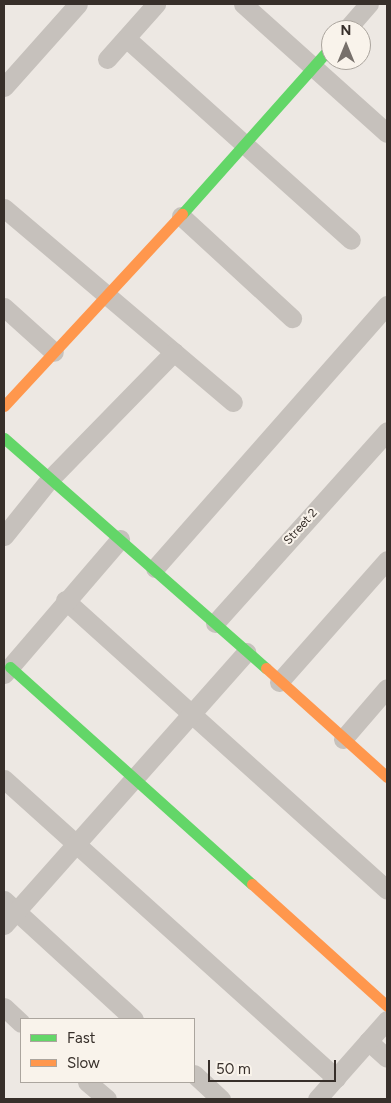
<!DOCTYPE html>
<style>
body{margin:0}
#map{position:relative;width:391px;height:1103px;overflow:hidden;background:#ede8e3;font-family:Figtree,sans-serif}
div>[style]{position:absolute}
.street>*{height:19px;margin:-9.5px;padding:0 9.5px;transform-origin:9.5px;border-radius:9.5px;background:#c6c1bc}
.fast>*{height:11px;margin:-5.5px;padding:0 5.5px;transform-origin:5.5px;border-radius:5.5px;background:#63d668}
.slow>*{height:11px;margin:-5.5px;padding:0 5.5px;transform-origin:5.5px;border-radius:5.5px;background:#ff974d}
span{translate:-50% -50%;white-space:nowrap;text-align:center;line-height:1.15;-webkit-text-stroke:4px #f9f3eb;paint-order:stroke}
.street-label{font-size:12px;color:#372f2a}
.frame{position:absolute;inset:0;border:5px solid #372f2a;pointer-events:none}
.legend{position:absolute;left:20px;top:1018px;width:175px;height:65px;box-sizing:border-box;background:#f9f3eb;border:1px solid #aba59e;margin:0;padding:6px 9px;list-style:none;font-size:15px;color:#372f2a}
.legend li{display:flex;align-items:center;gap:10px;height:25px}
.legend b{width:25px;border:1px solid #aba59e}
.north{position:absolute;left:321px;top:20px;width:50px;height:50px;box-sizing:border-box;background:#f9f3eb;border:1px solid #aba59e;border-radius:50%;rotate:0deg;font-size:14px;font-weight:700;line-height:20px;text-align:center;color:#372f2a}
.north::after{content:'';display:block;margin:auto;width:18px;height:22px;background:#77706b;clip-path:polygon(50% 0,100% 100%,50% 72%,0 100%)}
.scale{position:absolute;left:208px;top:1060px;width:128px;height:22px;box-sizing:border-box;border:2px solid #372f2a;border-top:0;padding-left:6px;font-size:15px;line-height:18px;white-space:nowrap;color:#372f2a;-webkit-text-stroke:4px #f9f3eb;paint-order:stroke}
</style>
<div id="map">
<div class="street">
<i style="left:243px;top:4px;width:193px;rotate:41.9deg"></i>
<i style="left:346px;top:30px;width:35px;rotate:-49deg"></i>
<i style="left:126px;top:38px;width:302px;rotate:41.9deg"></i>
<i style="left:107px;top:59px;width:74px;rotate:-48.3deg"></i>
<i style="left:4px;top:87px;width:111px;rotate:-48.3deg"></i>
<i style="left:4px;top:208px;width:300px;rotate:40.3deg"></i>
<i style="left:181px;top:216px;width:151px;rotate:42.6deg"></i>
<i style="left:4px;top:307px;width:67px;rotate:42deg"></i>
<i style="left:4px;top:536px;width:72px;rotate:-51.2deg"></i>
<i style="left:49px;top:480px;width:179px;rotate:-45.7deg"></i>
<i style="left:155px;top:568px;width:351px;rotate:-48.6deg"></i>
<i style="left:65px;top:600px;width:433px;rotate:42deg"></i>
<i style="left:215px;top:623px;width:258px;rotate:-48.1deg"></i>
<i style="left:4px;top:674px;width:178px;rotate:-49.3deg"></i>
<i style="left:279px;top:682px;width:163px;rotate:-48.5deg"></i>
<i style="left:343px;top:739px;width:67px;rotate:-49.2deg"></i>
<i style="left:4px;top:779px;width:447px;rotate:42deg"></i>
<i style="left:4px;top:900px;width:176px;rotate:42.5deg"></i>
<i style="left:4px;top:925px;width:365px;rotate:-48.4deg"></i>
<i style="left:4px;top:1007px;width:23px;rotate:43deg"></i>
<i style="left:368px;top:1041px;width:25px;rotate:42deg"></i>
<i style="left:194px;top:1074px;width:37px;rotate:43deg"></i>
<i style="left:87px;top:1082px;width:26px;rotate:40deg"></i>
<i style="left:317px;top:1099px;width:106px;rotate:-48.5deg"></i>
</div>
<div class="fast">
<i style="left:182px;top:214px;width:224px;rotate:-48.3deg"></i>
<i style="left:4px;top:438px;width:349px;rotate:41.3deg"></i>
<i style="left:10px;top:667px;width:325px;rotate:41.9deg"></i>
</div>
<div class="slow">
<i style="left:4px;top:406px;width:262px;rotate:-47.2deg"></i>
<i style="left:266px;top:668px;width:163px;rotate:42deg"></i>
<i style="left:252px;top:884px;width:182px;rotate:42.1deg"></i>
</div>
<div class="street-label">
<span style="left:301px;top:527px;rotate:-48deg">Street 2</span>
</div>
<div class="frame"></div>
<ul class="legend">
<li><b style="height:6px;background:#63d668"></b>Fast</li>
<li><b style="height:6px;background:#ff974d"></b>Slow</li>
</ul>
<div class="north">N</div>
<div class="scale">50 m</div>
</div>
